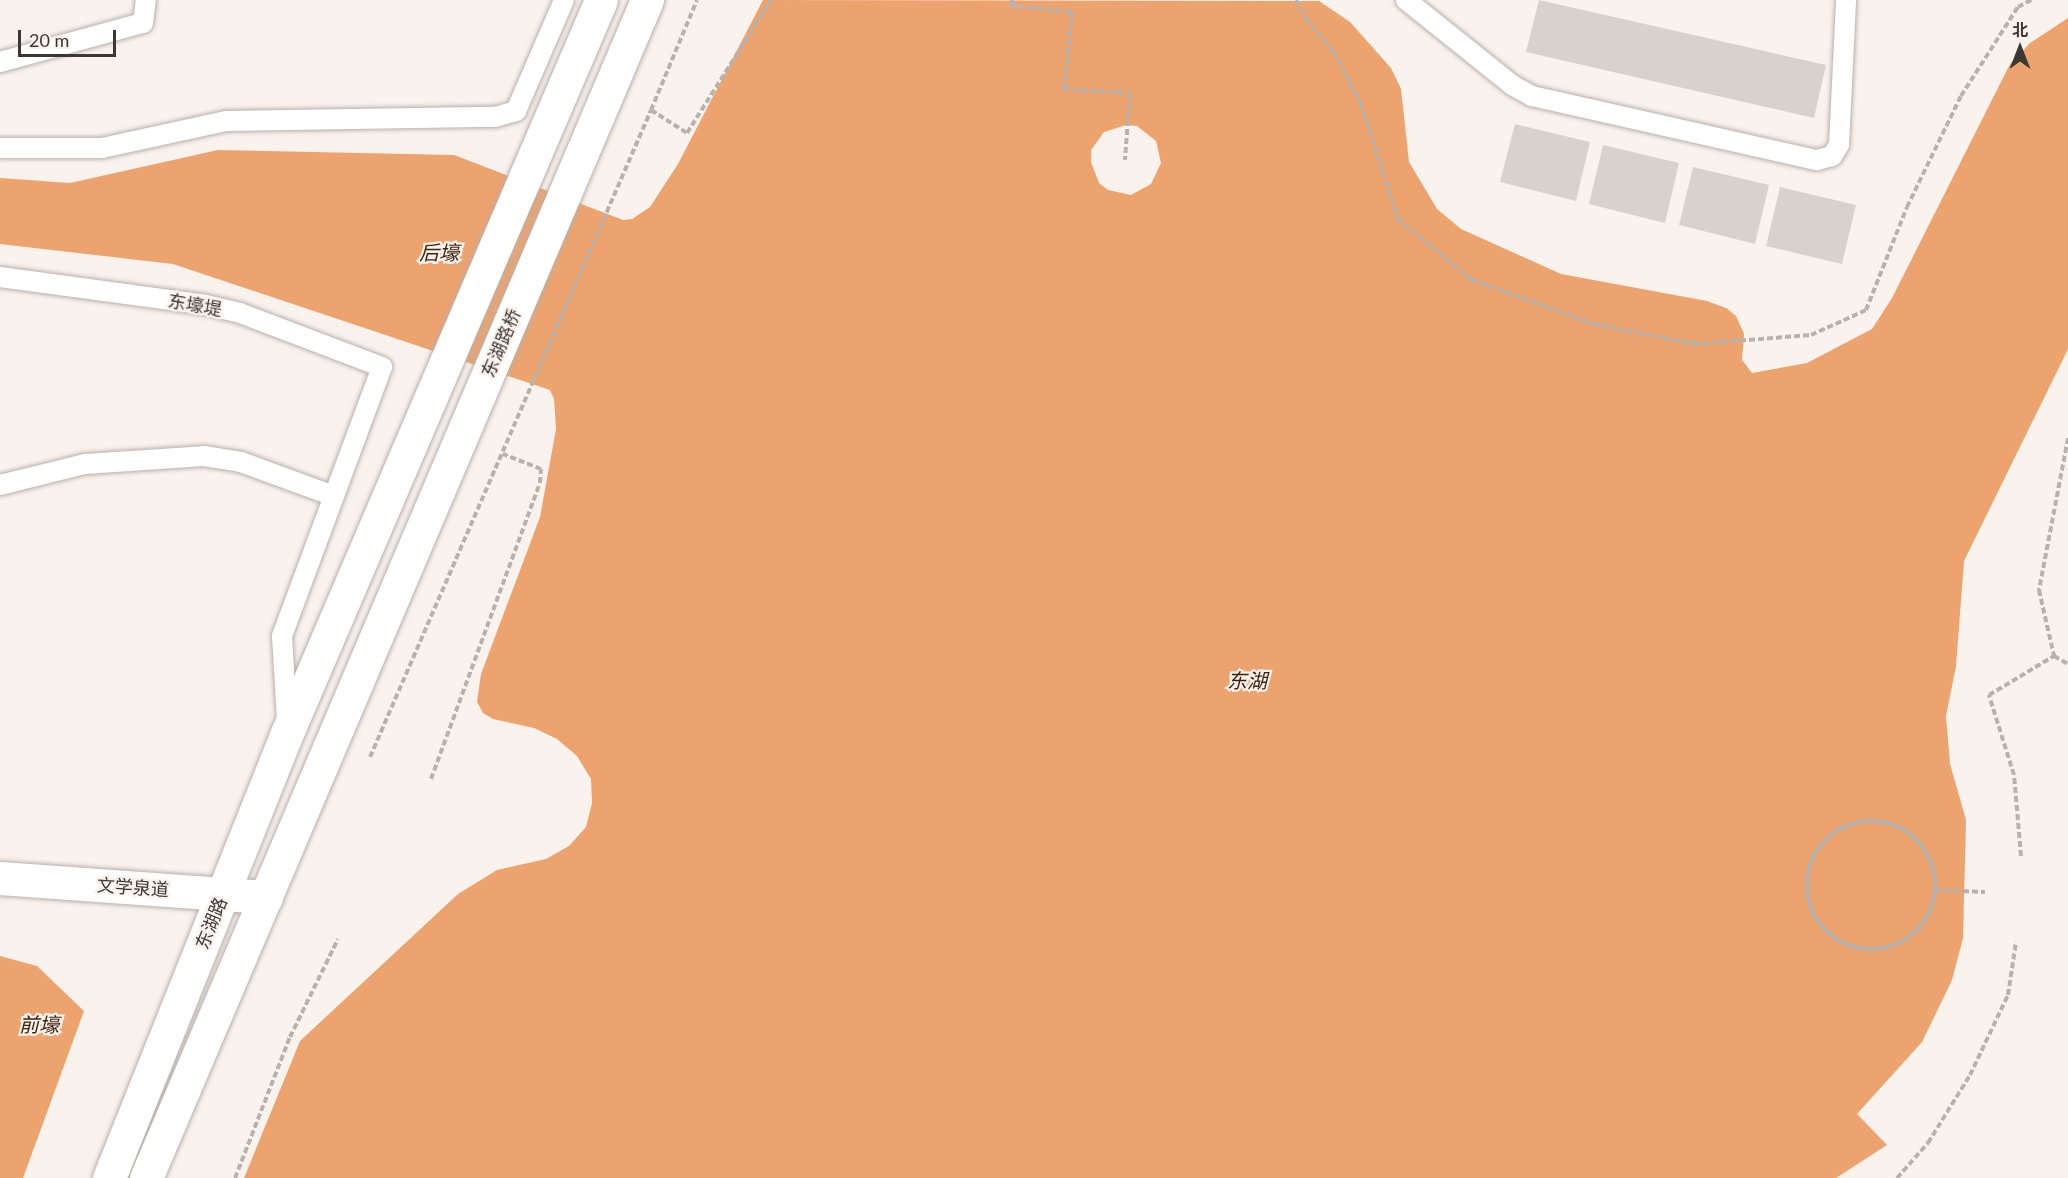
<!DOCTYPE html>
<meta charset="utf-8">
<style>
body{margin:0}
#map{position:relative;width:2068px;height:1178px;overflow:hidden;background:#faf2ed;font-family:Lato,"Noto Sans SC",sans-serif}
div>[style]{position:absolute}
.water>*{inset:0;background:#eda36d}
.building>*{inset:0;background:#d9d2cc}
.path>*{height:4px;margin-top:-2px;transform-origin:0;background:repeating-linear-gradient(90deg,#b8b2ae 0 6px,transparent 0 9px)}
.path>.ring{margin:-2px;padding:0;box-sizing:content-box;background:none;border:4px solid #b8b2ae;border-radius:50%}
.roads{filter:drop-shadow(0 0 2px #b8b0ab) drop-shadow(0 0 2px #b8b0ab)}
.service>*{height:20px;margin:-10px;padding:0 10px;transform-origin:10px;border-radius:10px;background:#fff}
.minor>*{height:33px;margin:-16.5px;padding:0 16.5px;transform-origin:16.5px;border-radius:16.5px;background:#fff}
.secondary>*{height:33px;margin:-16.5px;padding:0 16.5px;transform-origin:16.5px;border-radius:16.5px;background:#fff}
span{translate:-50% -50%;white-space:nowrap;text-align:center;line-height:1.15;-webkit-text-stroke:4.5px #faf2ed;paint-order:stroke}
.street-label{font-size:18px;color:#3a3735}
.water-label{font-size:20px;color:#3e2109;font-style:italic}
.north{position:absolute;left:1990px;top:18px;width:60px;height:60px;-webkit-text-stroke:4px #faf2ed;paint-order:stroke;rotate:0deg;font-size:16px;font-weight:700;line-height:24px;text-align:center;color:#3a3735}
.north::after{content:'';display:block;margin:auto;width:21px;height:27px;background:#3a3735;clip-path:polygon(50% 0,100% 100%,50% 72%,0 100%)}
.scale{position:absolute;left:18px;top:30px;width:98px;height:27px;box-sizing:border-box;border:3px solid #3a3735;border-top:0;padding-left:8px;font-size:18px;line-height:21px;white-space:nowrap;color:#3a3735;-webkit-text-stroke:4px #faf2ed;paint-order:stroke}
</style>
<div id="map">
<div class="water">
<i style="clip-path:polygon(evenodd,763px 0,1319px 1px,1350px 22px,1391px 68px,1401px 89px,1409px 162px,1437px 209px,1461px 229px,1561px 274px,1707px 301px,1726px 308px,1736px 316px,1744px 334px,1742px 360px,1752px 373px,1807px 363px,1872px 329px,1892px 298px,2010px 64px,2030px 43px,2068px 18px,2068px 349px,1964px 561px,1956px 666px,1946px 716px,1950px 764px,1966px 820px,1963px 938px,1952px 980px,1922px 1042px,1857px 1114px,1887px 1145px,1836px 1178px,244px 1178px,300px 1041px,458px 894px,497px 870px,546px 859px,569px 846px,586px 827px,592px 803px,591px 779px,577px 756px,557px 739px,534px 728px,493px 719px,483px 713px,477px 702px,481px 674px,540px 517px,556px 429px,554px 399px,550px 390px,173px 264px,0 244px,0 178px,70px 183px,218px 150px,454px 155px,623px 220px,632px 219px,650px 207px,678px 164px,763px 0,1126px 125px,1137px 126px,1156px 141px,1161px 163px,1151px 184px,1131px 195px,1108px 190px,1099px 183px,1091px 162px,1091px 150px,1104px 132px,1126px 125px)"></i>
<i style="clip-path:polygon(0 956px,37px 966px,84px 1011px,23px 1178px,0 1178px)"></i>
</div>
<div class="building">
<i style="clip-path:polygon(1539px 0,1826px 65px,1814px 118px,1526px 52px)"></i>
<i style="clip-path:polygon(1515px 124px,1590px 142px,1576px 201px,1500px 182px)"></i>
<i style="clip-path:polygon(1603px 145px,1679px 163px,1665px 223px,1589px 204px)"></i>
<i style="clip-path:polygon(1693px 167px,1769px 185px,1755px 244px,1679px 225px)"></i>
<i style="clip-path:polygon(1780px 187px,1856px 205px,1842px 264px,1766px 246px)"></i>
</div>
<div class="path">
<i style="left:1012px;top:0;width:6px;rotate:99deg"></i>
<i style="left:1011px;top:6px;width:61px;rotate:5.6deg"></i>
<i style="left:1072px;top:12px;width:77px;rotate:95.9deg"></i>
<i style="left:1064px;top:89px;width:66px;rotate:3.5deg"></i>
<i style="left:1130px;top:93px;width:67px;rotate:94.3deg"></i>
<i style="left:1296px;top:0;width:21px;rotate:62deg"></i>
<i style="left:1306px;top:19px;width:43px;rotate:49.7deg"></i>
<i style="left:1334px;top:52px;width:59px;rotate:62.6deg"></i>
<i style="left:1361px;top:104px;width:121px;rotate:72.2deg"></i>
<i style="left:1398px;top:219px;width:96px;rotate:39.5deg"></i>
<i style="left:1472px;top:280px;width:129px;rotate:20deg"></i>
<i style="left:1593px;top:324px;width:104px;rotate:11.1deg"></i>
<i style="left:1695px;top:344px;width:116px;rotate:-4.4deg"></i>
<i style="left:1811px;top:335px;width:60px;rotate:-24.4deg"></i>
<i style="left:1866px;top:310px;width:111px;rotate:-68.3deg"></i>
<i style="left:1907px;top:207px;width:123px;rotate:-64.1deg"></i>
<i style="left:1961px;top:96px;width:106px;rotate:-57.4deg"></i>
<i style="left:2018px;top:7px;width:15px;rotate:-28deg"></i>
<i style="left:651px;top:110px;width:119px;rotate:-67.3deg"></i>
<i style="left:2068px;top:438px;width:155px;rotate:100.8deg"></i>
<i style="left:2039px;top:590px;width:68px;rotate:77.2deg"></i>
<i style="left:2054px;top:656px;width:16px;rotate:30deg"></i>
<i style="left:370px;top:757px;width:705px;rotate:-66.52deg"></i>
<i style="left:651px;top:110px;width:43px;rotate:32.6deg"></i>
<i style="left:687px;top:133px;width:157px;rotate:-57.7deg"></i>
<i style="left:431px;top:779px;width:315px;rotate:-69.8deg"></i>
<i style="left:540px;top:483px;width:14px;rotate:-86deg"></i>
<i style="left:541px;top:469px;width:41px;rotate:-158.5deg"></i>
<i class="ring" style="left:1807px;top:821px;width:124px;height:124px"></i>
<i style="left:2021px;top:856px;width:81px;rotate:-94.9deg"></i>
<i style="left:2014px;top:775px;width:84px;rotate:-107.4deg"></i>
<i style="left:1989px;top:695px;width:76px;rotate:-31deg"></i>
<i style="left:1936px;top:890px;width:49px;rotate:2.3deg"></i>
<i style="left:235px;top:1178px;width:151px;rotate:-68.7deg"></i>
<i style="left:290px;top:1037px;width:109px;rotate:-63.9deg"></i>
<i style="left:1897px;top:1178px;width:47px;rotate:-48.5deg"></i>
<i style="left:1928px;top:1143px;width:80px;rotate:-58.3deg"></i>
<i style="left:1970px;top:1075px;width:89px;rotate:-64.6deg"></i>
<i style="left:2008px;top:995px;width:54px;rotate:-81.4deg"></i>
</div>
<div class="roads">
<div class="service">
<i style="left:1406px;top:0;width:136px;rotate:38.7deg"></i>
<i style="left:1512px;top:85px;width:23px;rotate:29deg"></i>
<i style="left:1532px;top:96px;width:292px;rotate:12.7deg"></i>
<i style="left:1817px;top:160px;width:16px;rotate:-15deg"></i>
<i style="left:1832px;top:156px;width:13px;rotate:-58deg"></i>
<i style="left:1839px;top:145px;width:145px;rotate:-87.2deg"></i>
<i style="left:0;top:62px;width:148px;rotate:-15.3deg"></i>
<i style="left:143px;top:23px;width:23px;rotate:-83deg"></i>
<i style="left:0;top:148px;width:102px"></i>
<i style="left:102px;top:148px;width:127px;rotate:-12.3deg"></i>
<i style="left:226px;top:121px;width:269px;rotate:-0.9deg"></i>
<i style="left:495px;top:117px;width:22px;rotate:-16deg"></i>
<i style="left:516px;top:111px;width:121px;rotate:-66.6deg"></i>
<i style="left:0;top:277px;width:208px;rotate:7.7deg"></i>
<i style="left:206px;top:305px;width:35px;rotate:13deg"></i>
<i style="left:240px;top:313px;width:152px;rotate:20.8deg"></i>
<i style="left:382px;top:367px;width:287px;rotate:110.4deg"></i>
<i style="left:282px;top:636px;width:85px;rotate:86.6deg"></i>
<i style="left:0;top:485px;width:88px;rotate:-13.9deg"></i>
<i style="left:85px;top:464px;width:119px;rotate:-3.8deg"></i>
<i style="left:204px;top:456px;width:37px;rotate:9deg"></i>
<i style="left:241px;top:462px;width:99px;rotate:20.1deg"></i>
</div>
<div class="minor">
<i style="left:0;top:878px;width:267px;rotate:4.1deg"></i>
</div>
<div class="secondary">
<i style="left:109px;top:1178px;width:479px;rotate:-68.2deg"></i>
<i style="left:287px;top:733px;width:797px;rotate:-66.81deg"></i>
<i style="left:146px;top:1178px;width:1280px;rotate:-66.96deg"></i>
</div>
</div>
<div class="street-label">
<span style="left:195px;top:305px;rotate:10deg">东壕堤</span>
<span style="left:501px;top:343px;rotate:-67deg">东湖路桥</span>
<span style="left:133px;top:887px;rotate:4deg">文学泉道</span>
<span style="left:211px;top:923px;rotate:-68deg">东湖路</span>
</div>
<div class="water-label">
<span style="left:439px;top:252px">后壕</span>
<span style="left:1247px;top:680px">东湖</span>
<span style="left:39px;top:1024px">前壕</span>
</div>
<div class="north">北</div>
<div class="scale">20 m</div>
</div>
